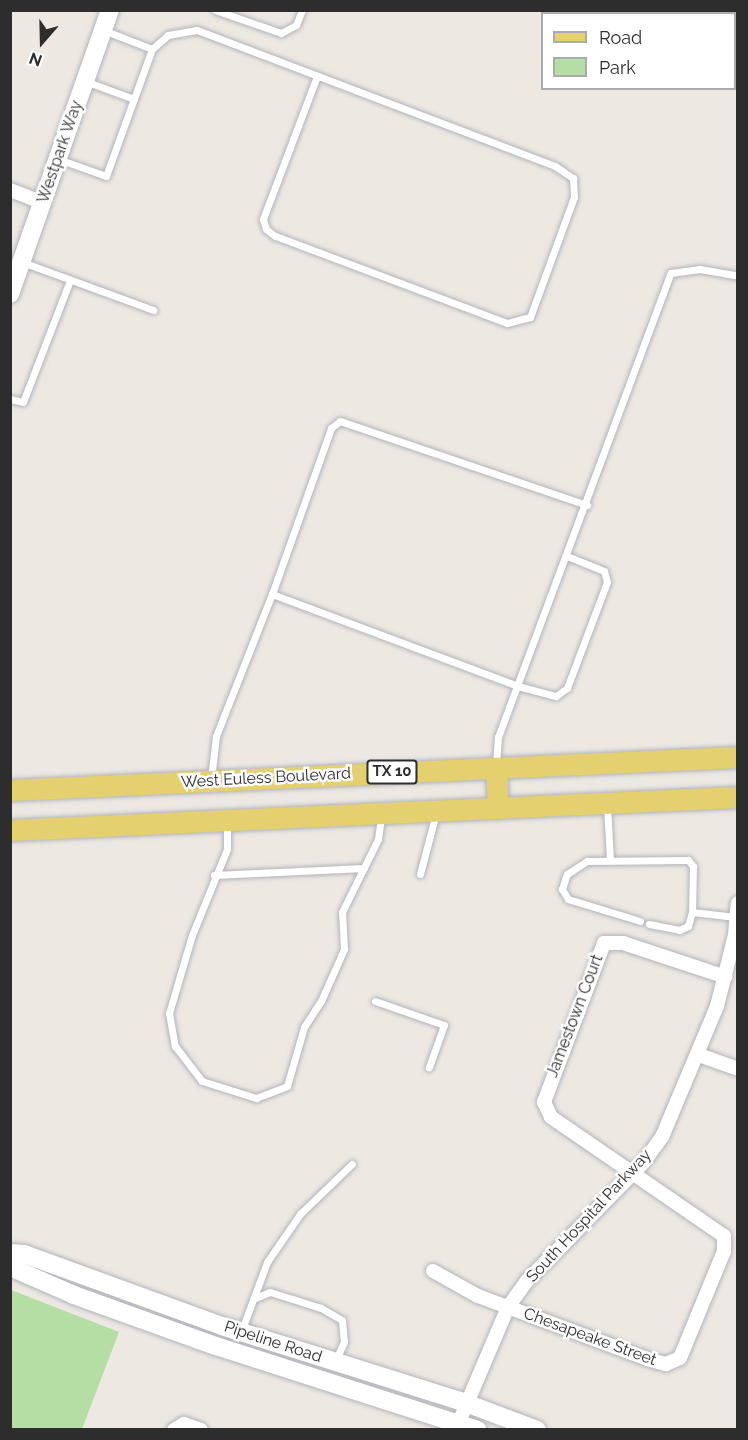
<!DOCTYPE html>
<style>
body{margin:0}
#map{position:relative;width:748px;height:1440px;overflow:hidden;background:#ede9e2;font-family:Raleway,sans-serif}
div>[style]{position:absolute}
.green>*{inset:0;background:#b4dea3}
.roads{filter:drop-shadow(0 0 2px #b2b3bc) drop-shadow(0 0 2px #b2b3bc)}
.lane>*{height:7px;margin:-3.5px;padding:0 3.5px;transform-origin:3.5px;border-radius:3.5px;background:#fff}
.street>*{height:14px;margin:-7px;padding:0 7px;transform-origin:7px;border-radius:7px;background:#fff}
.secondary>*{height:18px;margin:-9px;padding:0 9px;transform-origin:9px;border-radius:9px;background:#fff}
.primary>*{height:21px;margin:-10.5px;padding:0 10.5px;transform-origin:10.5px;border-radius:10.5px;background:#e5d06f}
span{translate:-50% -50%;white-space:nowrap;text-align:center;line-height:1.15;-webkit-text-stroke:5px #fff;paint-order:stroke}
.shield-label span{padding:2px 4px;background:#fff;border:2px solid;border-radius:4px;-webkit-text-stroke-width:0}
.shield-label{font-size:15px;color:#2d2d2d;font-weight:700}
.street-label{font-size:16px;color:#2d2d2d}
.frame{position:absolute;inset:0;border:12px solid #2d2d2d;pointer-events:none}
.legend{position:absolute;left:541px;top:12px;width:195px;height:78px;box-sizing:border-box;background:#fff;border:2px solid #ababab;margin:0;padding:8px 10px;list-style:none;font-size:18px;color:#2d2d2d}
.legend li{display:flex;align-items:center;gap:12px;height:30px}
.legend b{width:30px;border:2px solid #ababab}
.north{position:absolute;left:12px;top:12px;width:60px;height:60px;-webkit-text-stroke:4px #fff;paint-order:stroke;rotate:200deg;font-size:16px;font-weight:700;line-height:24px;text-align:center;color:#2d2d2d}
.north::after{content:'';display:block;margin:auto;width:21px;height:27px;background:#2d2d2d;clip-path:polygon(50% 0,100% 100%,50% 72%,0 100%)}
</style>
<div id="map">
<div class="green">
<i style="clip-path:polygon(11px 1290px,119px 1332px,82px 1429px,11px 1429px)"></i>
</div>
<div class="roads">
<div class="lane">
<i style="left:215px;top:10px;width:70px;rotate:19.2deg"></i>
<i style="left:281px;top:33px;width:17px;rotate:-28deg"></i>
<i style="left:296px;top:25px;width:16px;rotate:-68deg"></i>
<i style="left:152px;top:49px;width:21px;rotate:-41deg"></i>
<i style="left:168px;top:35px;width:29px;rotate:-10deg"></i>
<i style="left:197px;top:30px;width:383px;rotate:20.8deg"></i>
<i style="left:555px;top:166px;width:22px;rotate:34deg"></i>
<i style="left:573px;top:178px;width:19px;rotate:87deg"></i>
<i style="left:574px;top:197px;width:128px;rotate:110.1deg"></i>
<i style="left:530px;top:317px;width:24px;rotate:165deg"></i>
<i style="left:507px;top:323px;width:248px;rotate:-159.4deg"></i>
<i style="left:275px;top:236px;width:11px;rotate:-142deg"></i>
<i style="left:266px;top:229px;width:10px;rotate:-107deg"></i>
<i style="left:263px;top:219px;width:153px;rotate:-69.3deg"></i>
<i style="left:85px;top:81px;width:52px;rotate:20.2deg"></i>
<i style="left:58px;top:159px;width:51px;rotate:19.5deg"></i>
<i style="left:106px;top:176px;width:135px;rotate:-70.1deg"></i>
<i style="left:152px;top:49px;width:53px;rotate:-158.8deg"></i>
<i style="left:22px;top:262px;width:140px;rotate:20.1deg"></i>
<i style="left:10px;top:399px;width:13px;rotate:13deg"></i>
<i style="left:23px;top:402px;width:131px;rotate:-68.9deg"></i>
<i style="left:272px;top:594px;width:176px;rotate:-70.4deg"></i>
<i style="left:331px;top:428px;width:11px;rotate:-38deg"></i>
<i style="left:340px;top:421px;width:261px;rotate:18.8deg"></i>
<i style="left:496px;top:765px;width:28px;rotate:-86deg"></i>
<i style="left:498px;top:737px;width:495px;rotate:-69.6deg"></i>
<i style="left:671px;top:273px;width:29px;rotate:-8deg"></i>
<i style="left:700px;top:269px;width:39px;rotate:10deg"></i>
<i style="left:211px;top:779px;width:43px;rotate:-83.4deg"></i>
<i style="left:216px;top:736px;width:153px;rotate:-68.5deg"></i>
<i style="left:272px;top:594px;width:263px;rotate:20.5deg"></i>
<i style="left:518px;top:686px;width:39px;rotate:15deg"></i>
<i style="left:556px;top:696px;width:14px;rotate:-36deg"></i>
<i style="left:567px;top:688px;width:113px;rotate:-69.3deg"></i>
<i style="left:607px;top:582px;width:11px;rotate:-105deg"></i>
<i style="left:604px;top:571px;width:40px;rotate:-158deg"></i>
<i style="left:607px;top:805px;width:55px;rotate:86.9deg"></i>
<i style="left:227px;top:823px;width:26px;rotate:90deg"></i>
<i style="left:227px;top:849px;width:93px;rotate:112.1deg"></i>
<i style="left:192px;top:935px;width:81px;rotate:106.4deg"></i>
<i style="left:169px;top:1013px;width:34px;rotate:80deg"></i>
<i style="left:175px;top:1046px;width:44px;rotate:52.4deg"></i>
<i style="left:202px;top:1081px;width:57px;rotate:17.5deg"></i>
<i style="left:256px;top:1098px;width:33px;rotate:-21deg"></i>
<i style="left:287px;top:1086px;width:61px;rotate:-73.9deg"></i>
<i style="left:304px;top:1027px;width:31px;rotate:-57deg"></i>
<i style="left:321px;top:1001px;width:57px;rotate:-66.1deg"></i>
<i style="left:344px;top:949px;width:37px;rotate:-93deg"></i>
<i style="left:342px;top:912px;width:81px;rotate:-63.7deg"></i>
<i style="left:378px;top:839px;width:22px;rotate:-82deg"></i>
<i style="left:420px;top:874px;width:63px;rotate:-75.3deg"></i>
<i style="left:214px;top:875px;width:150px;rotate:-2.7deg"></i>
<i style="left:640px;top:921px;width:75px;rotate:-163deg"></i>
<i style="left:568px;top:899px;width:12px;rotate:-121deg"></i>
<i style="left:562px;top:889px;width:16px;rotate:-72deg"></i>
<i style="left:567px;top:874px;width:24px;rotate:-33deg"></i>
<i style="left:587px;top:861px;width:101px;rotate:-0.6deg"></i>
<i style="left:688px;top:860px;width:8px;rotate:50deg"></i>
<i style="left:693px;top:866px;width:46px;rotate:91.2deg"></i>
<i style="left:649px;top:924px;width:31px;rotate:11deg"></i>
<i style="left:679px;top:930px;width:10px;rotate:-24deg"></i>
<i style="left:688px;top:926px;width:15px;rotate:-74deg"></i>
<i style="left:692px;top:912px;width:44px;rotate:6.5deg"></i>
<i style="left:375px;top:1001px;width:73px;rotate:19.2deg"></i>
<i style="left:444px;top:1025px;width:45px;rotate:109.7deg"></i>
<i style="left:255px;top:1298px;width:16px;rotate:-22deg"></i>
<i style="left:270px;top:1292px;width:53px;rotate:17.4deg"></i>
<i style="left:321px;top:1308px;width:24px;rotate:30deg"></i>
<i style="left:342px;top:1320px;width:22px;rotate:85deg"></i>
<i style="left:344px;top:1342px;width:21px;rotate:115deg"></i>
<i style="left:241px;top:1332px;width:75px;rotate:-69.6deg"></i>
<i style="left:267px;top:1262px;width:58px;rotate:-55.5deg"></i>
<i style="left:300px;top:1214px;width:72px;rotate:-43.9deg"></i>
</div>
<div class="street">
<i style="left:10px;top:190px;width:34px;rotate:21deg"></i>
<i style="left:699px;top:1055px;width:41px;rotate:19.7deg"></i>
<i style="left:433px;top:1271px;width:51px;rotate:29.1deg"></i>
<i style="left:478px;top:1296px;width:180px;rotate:20.4deg"></i>
<i style="left:647px;top:1359px;width:20px;rotate:15deg"></i>
<i style="left:666px;top:1364px;width:15px;rotate:-23deg"></i>
<i style="left:680px;top:1358px;width:116px;rotate:-67.6deg"></i>
<i style="left:724px;top:1251px;width:15px;rotate:-90deg"></i>
<i style="left:724px;top:1236px;width:210px;rotate:-145.5deg"></i>
<i style="left:551px;top:1117px;width:17px;rotate:-115deg"></i>
<i style="left:544px;top:1102px;width:170px;rotate:-69.3deg"></i>
<i style="left:604px;top:943px;width:19px"></i>
<i style="left:623px;top:943px;width:108px;rotate:18.3deg"></i>
<i style="left:459px;top:1422px;width:125px;rotate:-66.9deg"></i>
<i style="left:508px;top:1307px;width:31px;rotate:-54deg"></i>
<i style="left:526px;top:1282px;width:167px;rotate:-45.5deg"></i>
<i style="left:643px;top:1163px;width:32px;rotate:-54deg"></i>
<i style="left:662px;top:1137px;width:142px;rotate:-67.2deg"></i>
<i style="left:717px;top:1006px;width:73px;rotate:-75.8deg"></i>
<i style="left:735px;top:935px;width:32px;rotate:-85deg"></i>
<i style="left:174px;top:1430px;width:12px;rotate:-31deg"></i>
<i style="left:184px;top:1424px;width:18px;rotate:19deg"></i>
</div>
<div class="secondary">
<i style="left:10px;top:294px;width:301px;rotate:-70.6deg"></i>
<i style="left:10px;top:1253px;width:14px;rotate:4deg"></i>
<i style="left:24px;top:1254px;width:211px;rotate:20deg"></i>
<i style="left:222px;top:1326px;width:256px;rotate:17.5deg"></i>
<i style="left:466px;top:1403px;width:76px;rotate:20.8deg"></i>
<i style="left:10px;top:1267px;width:70px;rotate:23.6deg"></i>
<i style="left:74px;top:1295px;width:151px;rotate:19.8deg"></i>
<i style="left:216px;top:1346px;width:275px;rotate:17.8deg"></i>
</div>
<div class="primary">
<i style="left:496px;top:768px;width:40px;rotate:87.1deg"></i>
<i style="left:10px;top:790px;width:729px;rotate:-2.6deg"></i>
<i style="left:10px;top:830px;width:729px;rotate:-2.6deg"></i>
</div>
</div>
<div class="shield-label">
<span style="left:392px;top:772px">TX 10</span>
</div>
<div class="street-label">
<span style="left:60px;top:152px;rotate:-71deg">Westpark Way</span>
<span style="left:266px;top:778px;rotate:-3deg">West Euless Boulevard</span>
<span style="left:575px;top:1016px;rotate:-69deg">Jamestown Court</span>
<span style="left:589px;top:1216px;rotate:-47deg">South Hospital Parkway</span>
<span style="left:590px;top:1337px;rotate:20deg">Chesapeake Street</span>
<span style="left:273px;top:1342px;rotate:18deg">Pipeline Road</span>
</div>
<div class="frame"></div>
<ul class="legend">
<li><b style="height:8px;background:#e5d06f"></b>Road</li>
<li><b style="height:16px;background:#b4dea3"></b>Park</li>
</ul>
<div class="north">N</div>
</div>
